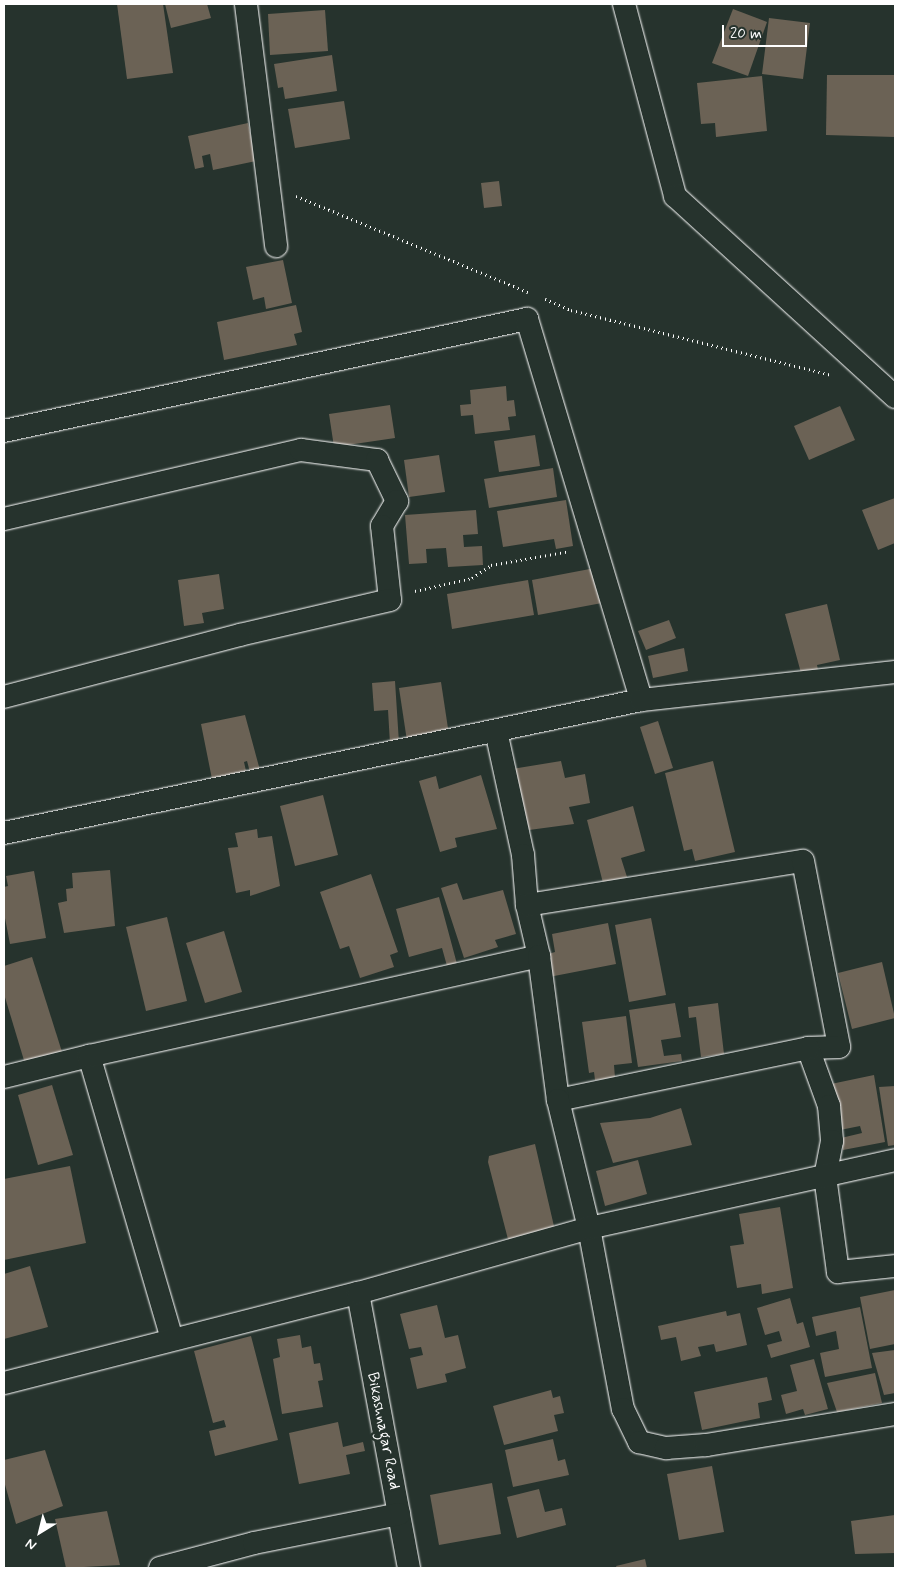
<!DOCTYPE html>
<style>
body{margin:0}
#map{position:relative;width:899px;height:1572px;overflow:hidden;background:#26332d;font-family:Mynerve,sans-serif}
div>[style]{position:absolute}
.building>*{inset:0;background:#6b6255}
.path>*{height:3px;margin-top:-1.5px;transform-origin:0;background:repeating-linear-gradient(90deg,#fff 0 1px,transparent 0 5px)}
.roads{filter:drop-shadow(0 0 1px #fff) drop-shadow(0 0 1px #fff)}
.street>*{height:22px;margin:-11px;padding:0 11px;transform-origin:11px;border-radius:11px;background:#26332d}
span{translate:-50% -50%;white-space:nowrap;text-align:center;line-height:1.15;-webkit-text-stroke:5px #26332d;paint-order:stroke}
.street-label{font-size:16px;color:#fff}
.frame{position:absolute;inset:0;border:5px solid #fff;pointer-events:none}
.north{position:absolute;left:15px;top:1507px;width:50px;height:50px;-webkit-text-stroke:4px #26332d;paint-order:stroke;rotate:216deg;font-size:14px;font-weight:700;line-height:20px;text-align:center;color:#fff}
.north::after{content:'';display:block;margin:auto;width:18px;height:22px;background:#fff;clip-path:polygon(50% 0,100% 100%,50% 72%,0 100%)}
.scale{position:absolute;left:722px;top:25px;width:85px;height:22px;box-sizing:border-box;border:2px solid #fff;border-top:0;padding-left:6px;font-size:15px;line-height:18px;white-space:nowrap;color:#fff;-webkit-text-stroke:4px #26332d;paint-order:stroke}
</style>
<div id="map">
<div class="building">
<i style="clip-path:polygon(117px 4px,163px 4px,173px 73px,127px 79px)"></i>
<i style="clip-path:polygon(165px 4px,207px 4px,211px 18px,171px 28px)"></i>
<i style="clip-path:polygon(733px 9px,767px 22px,748px 76px,712px 63px)"></i>
<i style="clip-path:polygon(325px 10px,328px 51px,270px 55px,268px 14px)"></i>
<i style="clip-path:polygon(769px 18px,810px 23px,803px 79px,762px 74px)"></i>
<i style="clip-path:polygon(332px 55px,337px 91px,285px 99px,283px 87px,278px 88px,274px 64px)"></i>
<i style="clip-path:polygon(827px 75px,895px 75px,895px 137px,826px 135px)"></i>
<i style="clip-path:polygon(762px 76px,767px 131px,716px 137px,715px 123px,701px 124px,697px 83px)"></i>
<i style="clip-path:polygon(344px 101px,350px 139px,295px 148px,288px 109px)"></i>
<i style="clip-path:polygon(248px 123px,256px 161px,213px 170px,210px 154px,202px 156px,204px 167px,195px 169px,188px 136px)"></i>
<i style="clip-path:polygon(499px 181px,502px 206px,484px 208px,481px 183px)"></i>
<i style="clip-path:polygon(283px 260px,292px 303px,266px 309px,264px 297px,253px 300px,246px 267px)"></i>
<i style="clip-path:polygon(296px 305px,302px 332px,294px 334px,297px 345px,224px 360px,217px 322px)"></i>
<i style="clip-path:polygon(506px 386px,507px 401px,514px 400px,516px 416px,508px 417px,510px 430px,475px 434px,473px 415px,461px 416px,460px 405px,471px 404px,470px 390px)"></i>
<i style="clip-path:polygon(390px 405px,395px 438px,334px 447px,329px 414px)"></i>
<i style="clip-path:polygon(840px 406px,855px 440px,809px 460px,794px 426px)"></i>
<i style="clip-path:polygon(535px 435px,540px 466px,499px 472px,494px 441px)"></i>
<i style="clip-path:polygon(439px 455px,445px 492px,409px 497px,404px 460px)"></i>
<i style="clip-path:polygon(553px 468px,557px 497px,489px 508px,484px 479px)"></i>
<i style="clip-path:polygon(895px 498px,895px 543px,878px 550px,862px 510px)"></i>
<i style="clip-path:polygon(566px 500px,573px 546px,556px 549px,554px 539px,503px 547px,497px 511px)"></i>
<i style="clip-path:polygon(476px 510px,478px 534px,463px 535px,464px 547px,482px 546px,483px 565px,448px 567px,446px 548px,426px 549px,427px 563px,409px 564px,405px 515px)"></i>
<i style="clip-path:polygon(595px 568px,602px 603px,538px 615px,532px 580px)"></i>
<i style="clip-path:polygon(219px 574px,224px 609px,202px 613px,204px 623px,184px 626px,178px 580px)"></i>
<i style="clip-path:polygon(528px 580px,534px 615px,452px 629px,447px 594px)"></i>
<i style="clip-path:polygon(827px 604px,840px 660px,817px 665px,818px 670px,801px 673px,785px 614px)"></i>
<i style="clip-path:polygon(669px 620px,676px 638px,646px 650px,638px 631px)"></i>
<i style="clip-path:polygon(684px 648px,688px 671px,653px 678px,648px 656px)"></i>
<i style="clip-path:polygon(395px 681px,399px 743px,390px 744px,388px 710px,374px 711px,372px 683px)"></i>
<i style="clip-path:polygon(441px 682px,449px 735px,407px 741px,399px 688px)"></i>
<i style="clip-path:polygon(245px 715px,261px 774px,251px 776px,247px 761px,244px 762px,246px 771px,212px 779px,201px 724px)"></i>
<i style="clip-path:polygon(658px 721px,673px 768px,655px 774px,640px 727px)"></i>
<i style="clip-path:polygon(561px 761px,565px 778px,585px 774px,590px 803px,569px 807px,574px 824px,529px 830px,512px 769px)"></i>
<i style="clip-path:polygon(713px 761px,735px 852px,695px 861px,692px 849px,684px 851px,665px 773px)"></i>
<i style="clip-path:polygon(481px 775px,497px 829px,455px 838px,457px 847px,440px 852px,419px 781px,436px 776px,439px 789px)"></i>
<i style="clip-path:polygon(323px 795px,338px 855px,295px 866px,280px 806px)"></i>
<i style="clip-path:polygon(633px 806px,645px 851px,621px 858px,627px 877px,603px 883px,587px 820px)"></i>
<i style="clip-path:polygon(257px 829px,258px 838px,272px 836px,280px 886px,250px 896px,250px 890px,236px 893px,228px 848px,238px 847px,235px 833px)"></i>
<i style="clip-path:polygon(110px 870px,115px 926px,64px 933px,58px 903px,67px 901px,66px 889px,73px 888px,72px 873px)"></i>
<i style="clip-path:polygon(34px 871px,46px 938px,10px 944px,4px 913px,4px 887px,8px 886px,6px 876px)"></i>
<i style="clip-path:polygon(371px 874px,398px 952px,390px 955px,394px 967px,360px 978px,349px 946px,340px 949px,320px 892px)"></i>
<i style="clip-path:polygon(457px 883px,463px 900px,503px 890px,516px 934px,495px 940px,498px 947px,464px 958px,441px 888px)"></i>
<i style="clip-path:polygon(439px 897px,457px 964px,447px 966px,442px 948px,409px 957px,396px 909px)"></i>
<i style="clip-path:polygon(167px 917px,187px 1001px,146px 1011px,126px 927px)"></i>
<i style="clip-path:polygon(651px 918px,666px 995px,629px 1002px,615px 925px)"></i>
<i style="clip-path:polygon(608px 923px,616px 964px,549px 977px,548px 954px,555px 952px,552px 934px)"></i>
<i style="clip-path:polygon(224px 931px,242px 992px,205px 1003px,186px 943px)"></i>
<i style="clip-path:polygon(32px 957px,63px 1055px,26px 1067px,4px 994px,4px 966px)"></i>
<i style="clip-path:polygon(882px 962px,895px 1018px,852px 1029px,838px 973px)"></i>
<i style="clip-path:polygon(675px 1003px,681px 1037px,661px 1040px,664px 1056px,681px 1054px,682px 1061px,638px 1067px,629px 1010px)"></i>
<i style="clip-path:polygon(718px 1003px,724px 1054px,701px 1057px,696px 1017px,689px 1018px,688px 1007px)"></i>
<i style="clip-path:polygon(626px 1016px,632px 1063px,614px 1065px,615px 1078px,595px 1080px,594px 1072px,589px 1073px,582px 1022px)"></i>
<i style="clip-path:polygon(874px 1075px,885px 1142px,843px 1150px,841px 1138px,862px 1133px,860px 1126px,840px 1130px,831px 1084px)"></i>
<i style="clip-path:polygon(52px 1085px,73px 1155px,38px 1165px,18px 1095px)"></i>
<i style="clip-path:polygon(895px 1086px,895px 1145px,888px 1146px,879px 1087px)"></i>
<i style="clip-path:polygon(681px 1108px,692px 1145px,613px 1163px,600px 1123px,650px 1118px)"></i>
<i style="clip-path:polygon(535px 1144px,556px 1235px,510px 1247px,488px 1162px,489px 1156px)"></i>
<i style="clip-path:polygon(638px 1160px,647px 1194px,605px 1206px,596px 1171px)"></i>
<i style="clip-path:polygon(70px 1166px,86px 1243px,4px 1260px,4px 1179px)"></i>
<i style="clip-path:polygon(780px 1207px,793px 1288px,762px 1294px,761px 1284px,737px 1288px,730px 1246px,744px 1244px,739px 1214px)"></i>
<i style="clip-path:polygon(30px 1266px,48px 1327px,4px 1339px,4px 1274px)"></i>
<i style="clip-path:polygon(895px 1290px,895px 1344px,870px 1349px,860px 1297px)"></i>
<i style="clip-path:polygon(790px 1298px,797px 1324px,803px 1322px,810px 1347px,771px 1358px,767px 1345px,782px 1341px,779px 1331px,765px 1335px,757px 1308px)"></i>
<i style="clip-path:polygon(437px 1305px,445px 1338px,458px 1335px,466px 1368px,445px 1374px,447px 1382px,417px 1389px,410px 1358px,423px 1355px,421px 1347px,409px 1349px,400px 1314px)"></i>
<i style="clip-path:polygon(860px 1307px,872px 1368px,825px 1377px,820px 1353px,839px 1349px,836px 1331px,816px 1336px,812px 1317px)"></i>
<i style="clip-path:polygon(726px 1311px,727px 1316px,740px 1313px,747px 1345px,716px 1352px,714px 1344px,698px 1347px,701px 1356px,681px 1361px,676px 1337px,661px 1340px,658px 1326px)"></i>
<i style="clip-path:polygon(300px 1335px,302px 1348px,311px 1346px,314px 1364px,320px 1363px,323px 1380px,318px 1381px,323px 1407px,282px 1414px,273px 1359px,280px 1357px,277px 1339px)"></i>
<i style="clip-path:polygon(251px 1336px,278px 1440px,215px 1456px,209px 1431px,226px 1427px,224px 1420px,213px 1423px,194px 1351px)"></i>
<i style="clip-path:polygon(895px 1350px,895px 1393px,884px 1395px,872px 1353px)"></i>
<i style="clip-path:polygon(814px 1359px,828px 1409px,805px 1415px,803px 1409px,786px 1414px,781px 1395px,797px 1391px,790px 1365px)"></i>
<i style="clip-path:polygon(875px 1373px,882px 1403px,837px 1412px,827px 1383px)"></i>
<i style="clip-path:polygon(767px 1377px,772px 1400px,758px 1403px,760px 1418px,702px 1430px,694px 1392px)"></i>
<i style="clip-path:polygon(551px 1390px,553px 1398px,560px 1396px,564px 1413px,554px 1415px,558px 1431px,504px 1445px,493px 1406px)"></i>
<i style="clip-path:polygon(338px 1422px,343px 1447px,363px 1442px,365px 1451px,346px 1455px,350px 1474px,299px 1484px,289px 1433px)"></i>
<i style="clip-path:polygon(553px 1439px,558px 1461px,565px 1459px,569px 1475px,513px 1487px,505px 1450px)"></i>
<i style="clip-path:polygon(45px 1450px,63px 1506px,16px 1524px,4px 1481px,4px 1460px)"></i>
<i style="clip-path:polygon(712px 1466px,724px 1532px,679px 1540px,667px 1474px)"></i>
<i style="clip-path:polygon(492px 1483px,501px 1534px,439px 1545px,430px 1495px)"></i>
<i style="clip-path:polygon(539px 1489px,545px 1512px,562px 1508px,566px 1525px,517px 1538px,507px 1497px)"></i>
<i style="clip-path:polygon(107px 1511px,120px 1565px,66px 1568px,55px 1519px)"></i>
<i style="clip-path:polygon(895px 1515px,895px 1553px,855px 1554px,851px 1521px)"></i>
<i style="clip-path:polygon(645px 1559px,647px 1568px,617px 1568px,616px 1566px)"></i>
</div>
<div class="path">
<i style="left:296px;top:196px;width:251px;rotate:22.5deg"></i>
<i style="left:545px;top:299px;width:28px;rotate:23deg"></i>
<i style="left:571px;top:310px;width:268px;rotate:14deg"></i>
<i style="left:415px;top:591px;width:58px;rotate:-12.8deg"></i>
<i style="left:472px;top:578px;width:23px;rotate:-34deg"></i>
<i style="left:491px;top:565px;width:80px;rotate:-10deg"></i>
</div>
<div class="roads">
<div class="street">
<i style="left:246px;top:4px;width:244px;rotate:82.9deg"></i>
<i style="left:624px;top:4px;width:199px;rotate:75.1deg"></i>
<i style="left:675px;top:196px;width:298px;rotate:42.4deg"></i>
<i style="left:4px;top:431px;width:535px;rotate:-12.09deg"></i>
<i style="left:527px;top:319px;width:398px;rotate:73.3deg"></i>
<i style="left:4px;top:519px;width:305px;rotate:-13.1deg"></i>
<i style="left:301px;top:450px;width:77px;rotate:7.5deg"></i>
<i style="left:377px;top:460px;width:46px;rotate:64deg"></i>
<i style="left:397px;top:501px;width:29px;rotate:121deg"></i>
<i style="left:382px;top:526px;width:74px;rotate:83.8deg"></i>
<i style="left:390px;top:600px;width:154px;rotate:166.9deg"></i>
<i style="left:240px;top:635px;width:244px;rotate:165.3deg"></i>
<i style="left:496px;top:731px;width:127px;rotate:77.7deg"></i>
<i style="left:523px;top:855px;width:50px;rotate:85.4deg"></i>
<i style="left:527px;top:905px;width:52px;rotate:76.8deg"></i>
<i style="left:4px;top:833px;width:651px;rotate:-11.79deg"></i>
<i style="left:641px;top:700px;width:256px;rotate:-6.3deg"></i>
<i style="left:527px;top:905px;width:279px;rotate:-9.1deg"></i>
<i style="left:803px;top:861px;width:189px;rotate:79deg"></i>
<i style="left:839px;top:1047px;width:31px;rotate:178deg"></i>
<i style="left:808px;top:1048px;width:62px;rotate:70.1deg"></i>
<i style="left:829px;top:1106px;width:35px;rotate:85deg"></i>
<i style="left:832px;top:1141px;width:36px;rotate:101deg"></i>
<i style="left:825px;top:1176px;width:97px;rotate:82.3deg"></i>
<i style="left:838px;top:1272px;width:57px;rotate:-6deg"></i>
<i style="left:4px;top:1077px;width:88px;rotate:-13.9deg"></i>
<i style="left:558px;top:1100px;width:255px;rotate:-11.7deg"></i>
<i style="left:358px;top:1293px;width:280px;rotate:79.5deg"></i>
<i style="left:172px;top:1339px;width:295px;rotate:-106.3deg"></i>
<i style="left:89px;top:1056px;width:461px;rotate:-12.5deg"></i>
<i style="left:539px;top:956px;width:145px;rotate:82.5deg"></i>
<i style="left:558px;top:1100px;width:132px;rotate:76.4deg"></i>
<i style="left:589px;top:1228px;width:184px;rotate:79.4deg"></i>
<i style="left:623px;top:1409px;width:37px;rotate:64deg"></i>
<i style="left:639px;top:1442px;width:28px;rotate:13deg"></i>
<i style="left:666px;top:1448px;width:40px;rotate:-4.3deg"></i>
<i style="left:706px;top:1445px;width:192px;rotate:-9.3deg"></i>
<i style="left:4px;top:1383px;width:365px;rotate:-14.3deg"></i>
<i style="left:358px;top:1293px;width:240px;rotate:-15.7deg"></i>
<i style="left:589px;top:1228px;width:313px;rotate:-12.5deg"></i>
<i style="left:160px;top:1568px;width:97px;rotate:-14.9deg"></i>
<i style="left:254px;top:1543px;width:148px;rotate:-11.3deg"></i>
</div>
</div>
<div class="street-label">
<span style="left:383px;top:1431px;rotate:79deg">Bikashnagar Road</span>
</div>
<div class="frame"></div>
<div class="north">N</div>
<div class="scale">20 m</div>
</div>
